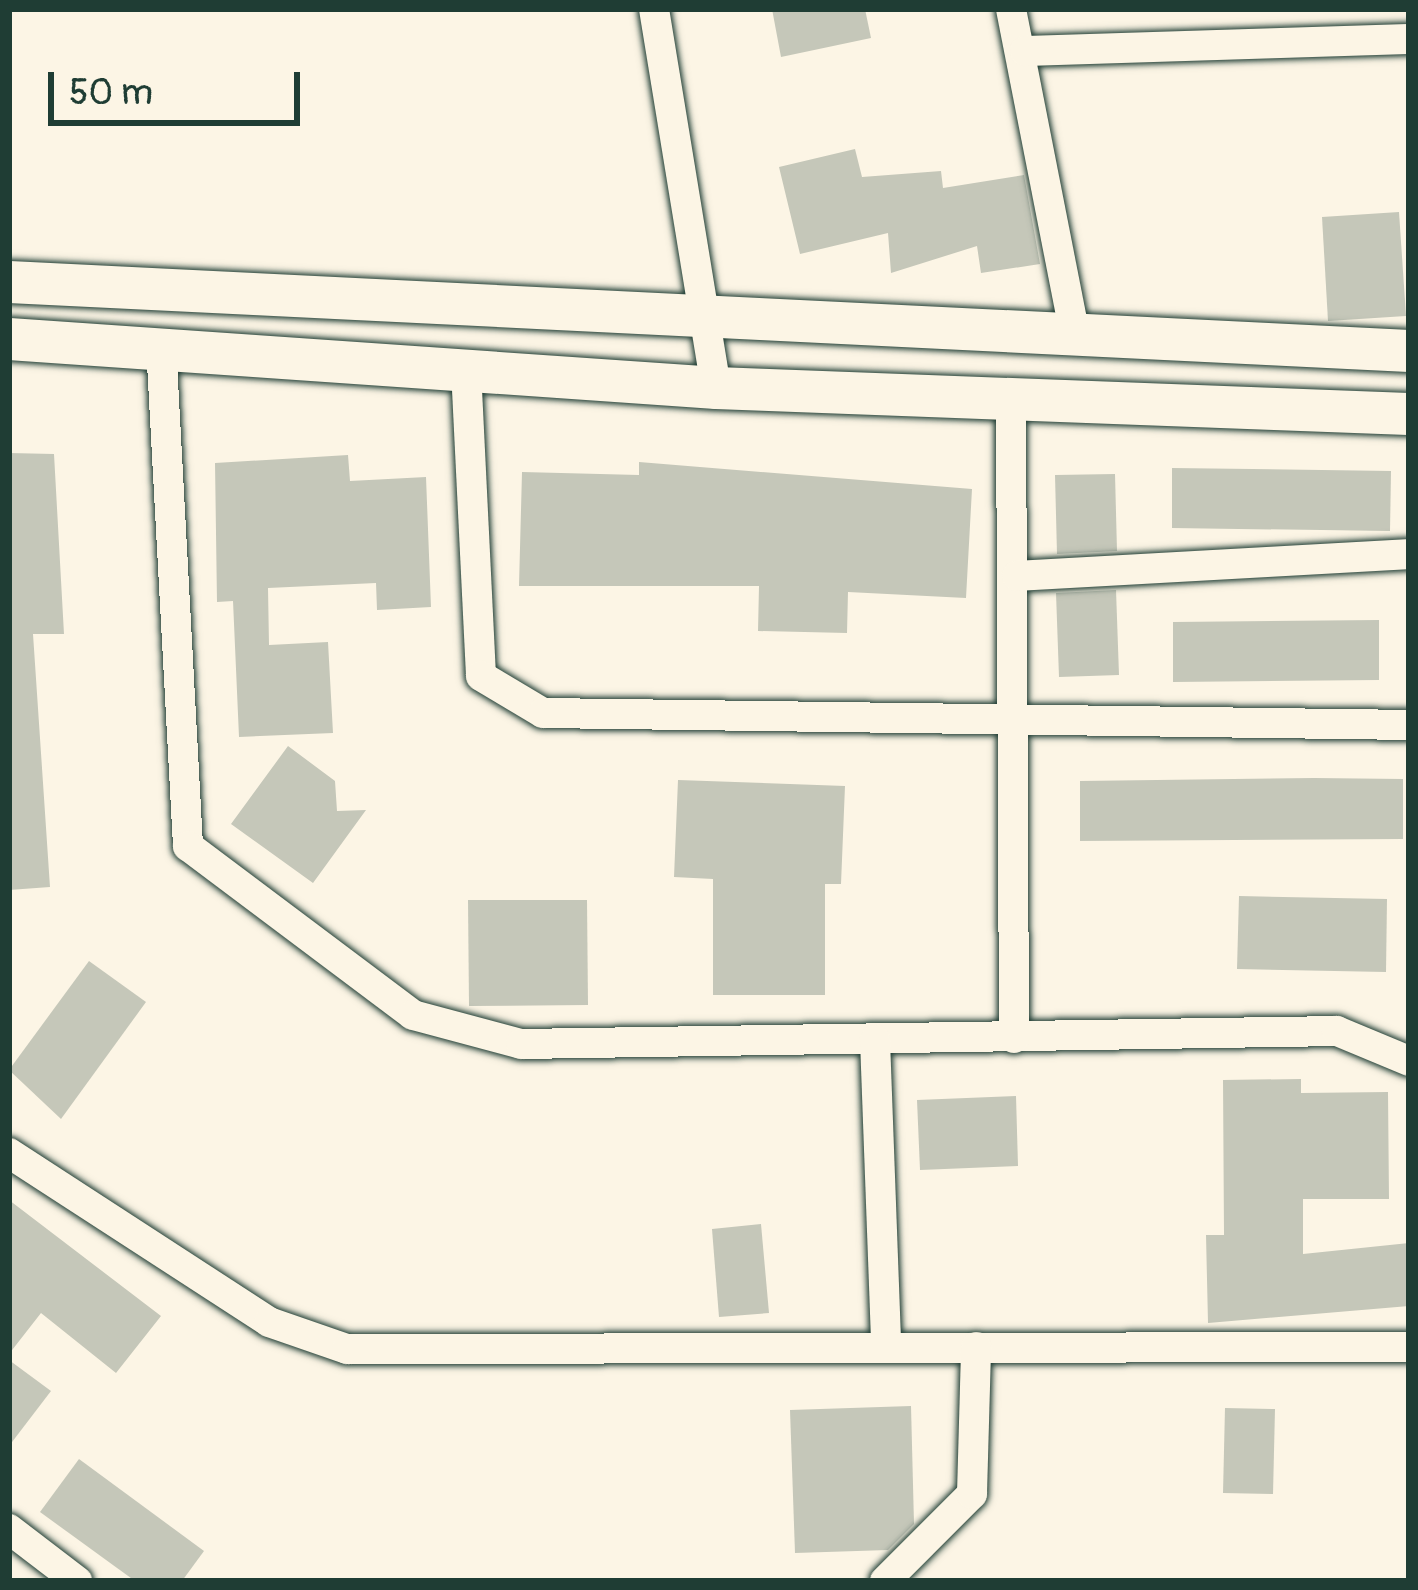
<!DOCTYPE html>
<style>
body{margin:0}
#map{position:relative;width:1418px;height:1590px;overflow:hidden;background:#fcf5e5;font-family:Pangolin,sans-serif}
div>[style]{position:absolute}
.building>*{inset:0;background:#c5c7b9}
.roads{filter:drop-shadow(0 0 3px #1f3d34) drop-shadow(0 0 3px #1f3d34)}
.street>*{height:30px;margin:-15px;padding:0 15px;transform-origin:15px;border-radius:15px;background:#fcf5e5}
.secondary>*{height:42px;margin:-21px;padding:0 21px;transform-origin:21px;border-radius:21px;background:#fcf5e5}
span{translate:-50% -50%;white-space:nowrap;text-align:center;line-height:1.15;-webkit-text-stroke:9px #fcf5e5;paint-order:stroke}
.frame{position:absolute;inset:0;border:12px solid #1f3d34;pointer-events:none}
.scale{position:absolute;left:48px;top:72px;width:252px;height:54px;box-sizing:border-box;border:6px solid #1f3d34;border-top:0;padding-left:15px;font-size:36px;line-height:42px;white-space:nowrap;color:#1f3d34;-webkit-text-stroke:9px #fcf5e5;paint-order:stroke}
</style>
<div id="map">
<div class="building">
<i style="clip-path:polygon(772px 9px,865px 9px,871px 38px,781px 57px)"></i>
<i style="clip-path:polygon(855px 149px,862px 177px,941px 171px,943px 188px,1024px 175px,1040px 264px,981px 273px,977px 246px,891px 273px,888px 233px,800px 254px,779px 167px)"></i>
<i style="clip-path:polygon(1399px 212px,1406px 316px,1328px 321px,1322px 217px)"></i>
<i style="clip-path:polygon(9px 453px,54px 454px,64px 634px,33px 634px,50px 887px,9px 890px)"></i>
<i style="clip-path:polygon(348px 455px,350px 481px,426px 477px,431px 607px,377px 610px,376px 583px,268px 588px,269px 645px,328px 642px,333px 733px,239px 737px,233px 601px,217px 602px,215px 463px)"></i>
<i style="clip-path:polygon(639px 462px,972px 489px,966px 598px,848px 592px,847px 633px,758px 631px,759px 586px,519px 586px,522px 472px,639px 475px)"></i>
<i style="clip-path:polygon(1172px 468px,1391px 471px,1390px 531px,1172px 528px)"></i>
<i style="clip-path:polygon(1115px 474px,1117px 551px,1057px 554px,1055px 475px)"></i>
<i style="clip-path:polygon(1116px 590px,1119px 675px,1059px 677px,1056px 593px)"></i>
<i style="clip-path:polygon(1379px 620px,1379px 680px,1173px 682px,1173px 622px)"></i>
<i style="clip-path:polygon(288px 746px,335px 781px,337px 811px,366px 810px,313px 883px,231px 824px)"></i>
<i style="clip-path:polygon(1314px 778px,1403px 779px,1403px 839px,1080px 841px,1080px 781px)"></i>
<i style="clip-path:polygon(678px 780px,845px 786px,841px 884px,825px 884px,825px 995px,713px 995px,713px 879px,674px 877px)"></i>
<i style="clip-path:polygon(1239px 896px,1387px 899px,1386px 972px,1237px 969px)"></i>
<i style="clip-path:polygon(468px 900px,587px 900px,588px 1005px,469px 1006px)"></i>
<i style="clip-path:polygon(89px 961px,146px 1002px,61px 1119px,9px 1070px)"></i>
<i style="clip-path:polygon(1301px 1079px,1301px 1093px,1388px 1092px,1389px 1199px,1303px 1199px,1303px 1254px,1409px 1243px,1409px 1306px,1208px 1323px,1206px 1235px,1224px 1235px,1223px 1080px)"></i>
<i style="clip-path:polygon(1016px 1096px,1018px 1166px,920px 1170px,917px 1100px)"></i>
<i style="clip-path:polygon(9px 1200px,161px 1316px,116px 1373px,41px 1313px,9px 1354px)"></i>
<i style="clip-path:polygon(761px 1224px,769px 1313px,719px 1317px,712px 1229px)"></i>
<i style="clip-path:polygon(9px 1360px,51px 1391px,9px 1446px)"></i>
<i style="clip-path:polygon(911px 1406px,914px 1524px,888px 1550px,795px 1553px,790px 1410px)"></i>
<i style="clip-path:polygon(1225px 1408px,1275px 1409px,1273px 1494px,1223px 1493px)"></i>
<i style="clip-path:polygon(79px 1459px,204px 1551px,182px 1581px,135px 1581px,40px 1512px)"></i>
</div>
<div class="roads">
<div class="street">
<i style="left:654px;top:9px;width:384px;rotate:80.7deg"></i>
<i style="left:1011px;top:9px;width:328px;rotate:78.9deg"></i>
<i style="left:1025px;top:51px;width:384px;rotate:-1.8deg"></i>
<i style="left:161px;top:344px;width:503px;rotate:86.92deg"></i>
<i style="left:188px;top:846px;width:281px;rotate:36.9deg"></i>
<i style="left:413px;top:1015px;width:112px;rotate:15deg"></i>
<i style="left:521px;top:1044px;width:816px;rotate:-0.91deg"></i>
<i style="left:1337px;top:1031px;width:78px;rotate:22.6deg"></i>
<i style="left:466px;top:369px;width:307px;rotate:87.2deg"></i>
<i style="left:481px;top:676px;width:72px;rotate:30.8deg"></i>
<i style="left:543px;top:713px;width:866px;rotate:0.79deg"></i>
<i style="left:1011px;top:399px;width:639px;rotate:89.73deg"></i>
<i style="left:1017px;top:576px;width:393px;rotate:-3.2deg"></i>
<i style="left:875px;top:1040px;width:307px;rotate:87.9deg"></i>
<i style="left:9px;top:1153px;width:310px;rotate:33deg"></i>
<i style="left:269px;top:1322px;width:83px;rotate:19.1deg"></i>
<i style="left:347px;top:1349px;width:1062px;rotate:-0.11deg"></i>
<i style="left:9px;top:1529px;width:86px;rotate:37.4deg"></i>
<i style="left:885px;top:1581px;width:123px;rotate:-45deg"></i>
<i style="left:972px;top:1494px;width:147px;rotate:-88.4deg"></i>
</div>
<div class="secondary">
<i style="left:9px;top:282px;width:1402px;rotate:2.82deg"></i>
<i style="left:9px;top:339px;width:709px;rotate:3.96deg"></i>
<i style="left:716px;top:388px;width:693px;rotate:2.15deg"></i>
</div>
</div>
<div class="frame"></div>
<div class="scale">50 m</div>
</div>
